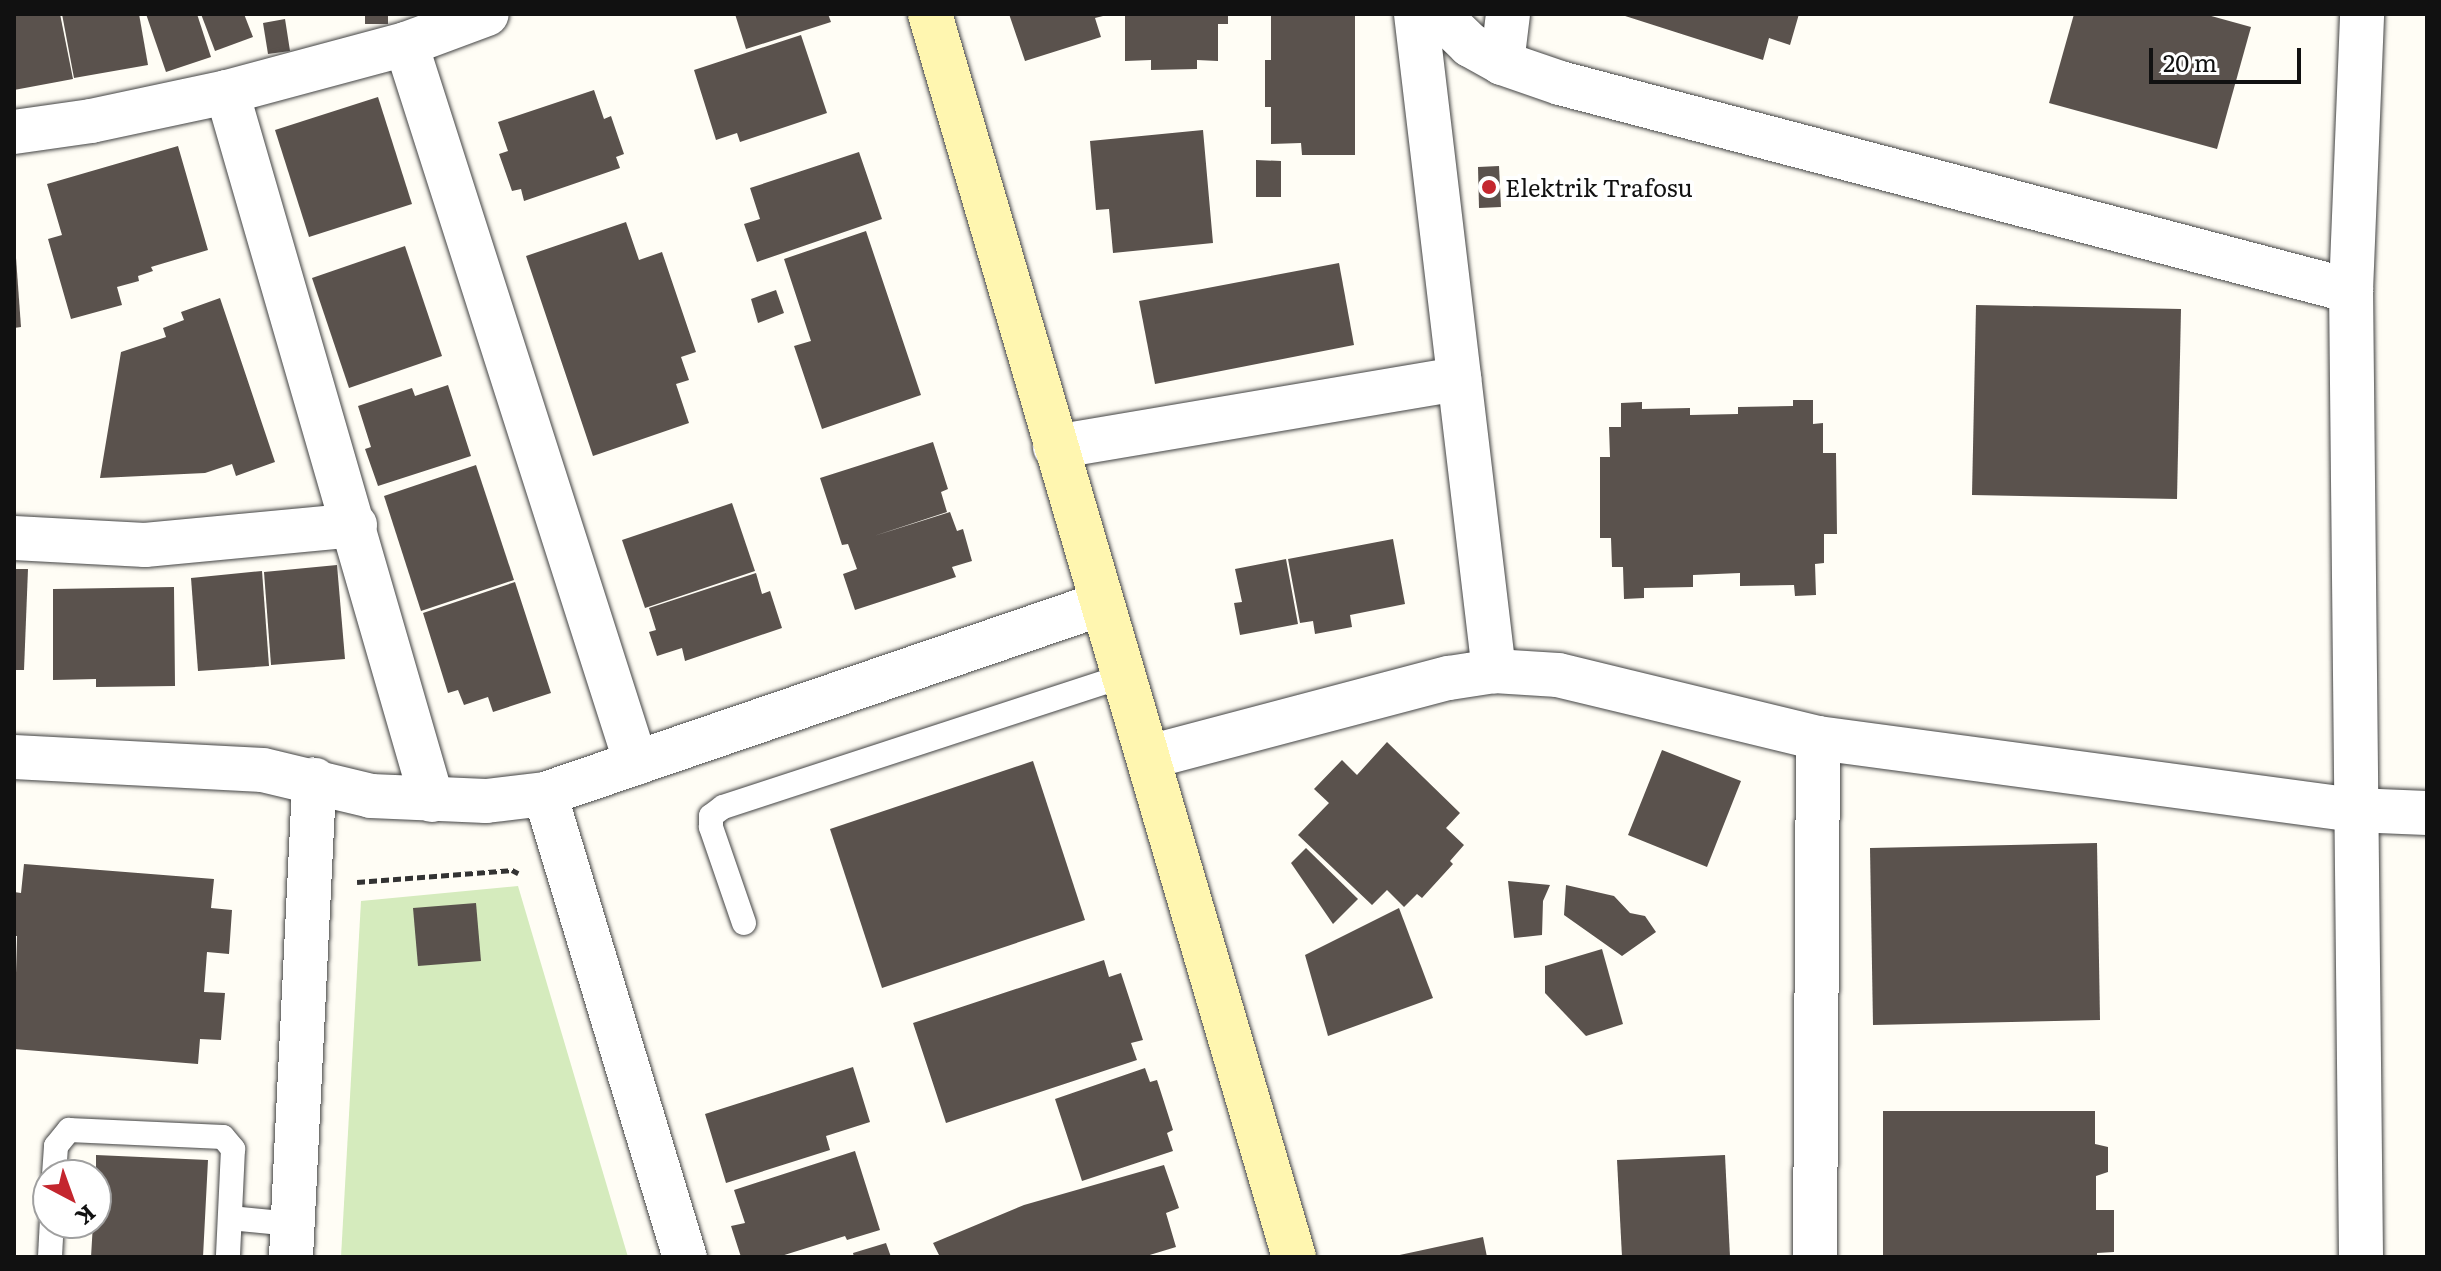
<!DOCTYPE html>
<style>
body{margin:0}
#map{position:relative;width:2441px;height:1271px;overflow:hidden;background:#fffdf5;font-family:Literata,serif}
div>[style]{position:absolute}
.green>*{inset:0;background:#d5ebbd}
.building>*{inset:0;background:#5a524d}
.path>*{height:5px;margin-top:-2.5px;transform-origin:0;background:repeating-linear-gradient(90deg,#333 0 8px,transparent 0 12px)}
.roads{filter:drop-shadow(0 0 2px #444) drop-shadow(0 0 2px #444)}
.service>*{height:24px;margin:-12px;padding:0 12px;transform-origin:12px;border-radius:12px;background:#fff}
.minor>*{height:44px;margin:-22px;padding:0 22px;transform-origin:22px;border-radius:22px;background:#fff}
.secondary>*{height:44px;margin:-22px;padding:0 22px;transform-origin:22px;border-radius:22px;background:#fff6b0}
.dots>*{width:22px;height:22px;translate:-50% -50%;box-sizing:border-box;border:4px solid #fff;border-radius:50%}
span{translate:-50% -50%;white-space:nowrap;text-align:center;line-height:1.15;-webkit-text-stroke:8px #fff;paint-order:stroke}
.poi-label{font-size:24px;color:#111}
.left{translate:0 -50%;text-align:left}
.frame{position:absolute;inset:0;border:16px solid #111;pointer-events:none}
.north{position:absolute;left:32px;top:1159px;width:80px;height:80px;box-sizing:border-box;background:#fff;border:2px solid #a0a0a0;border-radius:50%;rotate:139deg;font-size:22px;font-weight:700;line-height:32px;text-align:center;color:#111}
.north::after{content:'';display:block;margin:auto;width:28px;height:36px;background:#c4262e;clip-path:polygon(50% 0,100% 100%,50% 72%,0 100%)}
.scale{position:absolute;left:2149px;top:48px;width:152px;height:36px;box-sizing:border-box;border:4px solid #111;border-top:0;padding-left:10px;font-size:24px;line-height:28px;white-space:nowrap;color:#111;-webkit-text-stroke:6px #fff;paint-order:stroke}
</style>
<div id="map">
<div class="green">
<i style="clip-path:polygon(518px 886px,628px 1257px,341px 1257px,361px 901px)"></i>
</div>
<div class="building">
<i style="clip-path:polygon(14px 14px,60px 14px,73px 79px,14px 90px)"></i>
<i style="clip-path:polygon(62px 14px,139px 14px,148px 65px,74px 78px)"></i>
<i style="clip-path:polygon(146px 14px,197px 14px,211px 57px,166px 72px)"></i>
<i style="clip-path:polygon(201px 14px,244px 14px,253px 37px,215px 51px)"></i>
<i style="clip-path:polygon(365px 14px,388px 14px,388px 24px,365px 24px)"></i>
<i style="clip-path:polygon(735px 14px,828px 14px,831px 22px,746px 49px)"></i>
<i style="clip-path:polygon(1009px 14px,1107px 14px,1107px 15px,1095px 18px,1101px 37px,1025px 61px)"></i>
<i style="clip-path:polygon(1125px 14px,1228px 14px,1228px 24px,1218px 24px,1218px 61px,1197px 60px,1197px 69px,1151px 70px,1151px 60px,1125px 61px)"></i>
<i style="clip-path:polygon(1271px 14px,1355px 14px,1355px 155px,1302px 155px,1301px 143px,1271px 144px,1271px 107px,1265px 107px,1265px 60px,1271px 60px)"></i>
<i style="clip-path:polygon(1799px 14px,1790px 45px,1769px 38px,1763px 60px,1622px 15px)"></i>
<i style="clip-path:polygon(2074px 14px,2204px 14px,2251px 27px,2217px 149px,2049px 103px)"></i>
<i style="clip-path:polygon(285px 19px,290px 51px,268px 54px,263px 23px)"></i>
<i style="clip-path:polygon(801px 35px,827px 113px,740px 142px,737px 133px,716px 140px,694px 70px)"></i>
<i style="clip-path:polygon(594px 90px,604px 119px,611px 116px,624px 154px,616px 157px,620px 168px,524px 201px,521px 189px,512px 191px,499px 154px,508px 151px,498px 122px)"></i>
<i style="clip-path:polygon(378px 97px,412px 204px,309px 237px,275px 130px)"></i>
<i style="clip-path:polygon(1203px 130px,1213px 243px,1113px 253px,1109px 209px,1096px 210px,1090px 141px)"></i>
<i style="clip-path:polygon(178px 146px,208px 250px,151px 267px,153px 271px,138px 276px,139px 281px,117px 287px,122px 305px,71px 319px,48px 239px,62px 235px,47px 184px)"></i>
<i style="clip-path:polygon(859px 152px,882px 219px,757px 262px,744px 224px,760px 219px,750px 188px)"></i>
<i style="clip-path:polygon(1256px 160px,1281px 161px,1281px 197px,1256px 197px)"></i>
<i style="clip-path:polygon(1499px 166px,1501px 207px,1479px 208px,1478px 167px)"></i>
<i style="clip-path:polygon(626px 222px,639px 260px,662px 252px,696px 352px,681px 357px,689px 380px,676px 384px,689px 423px,593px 456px,526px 256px)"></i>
<i style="clip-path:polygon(14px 230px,21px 327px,14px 328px)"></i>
<i style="clip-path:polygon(866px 231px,921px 395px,822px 429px,794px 346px,811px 341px,784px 259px)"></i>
<i style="clip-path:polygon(405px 246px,442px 356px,349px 388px,312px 278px)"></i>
<i style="clip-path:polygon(1339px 263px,1354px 345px,1155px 384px,1139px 301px)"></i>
<i style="clip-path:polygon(776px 290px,784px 313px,758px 323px,751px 299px)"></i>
<i style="clip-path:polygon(220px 298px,275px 462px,236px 476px,232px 464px,205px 473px,100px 478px,121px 352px,166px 337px,163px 328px,184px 320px,181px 312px)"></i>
<i style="clip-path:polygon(1976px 305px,2181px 309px,2177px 499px,1972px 495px)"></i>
<i style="clip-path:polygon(448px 385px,471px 456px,378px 486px,365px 449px,371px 447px,358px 406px,412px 388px,415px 396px)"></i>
<i style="clip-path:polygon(1793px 400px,1813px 400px,1813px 424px,1823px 423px,1823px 453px,1836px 453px,1837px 534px,1824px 534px,1824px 563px,1815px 564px,1816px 595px,1795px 596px,1794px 585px,1740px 586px,1740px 573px,1693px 575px,1693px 587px,1644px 588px,1644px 598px,1624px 599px,1623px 567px,1612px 567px,1611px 538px,1600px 538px,1600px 457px,1610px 457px,1609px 427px,1621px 427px,1621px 403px,1642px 402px,1642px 409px,1690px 408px,1690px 415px,1738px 414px,1738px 407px,1793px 406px)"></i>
<i style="clip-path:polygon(933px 442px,948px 489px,941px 492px,947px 512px,874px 536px,950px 512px,957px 531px,963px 529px,972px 561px,952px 567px,956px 577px,855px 610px,843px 574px,857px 569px,848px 544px,842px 545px,820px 478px)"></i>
<i style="clip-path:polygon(476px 465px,514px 580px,421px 611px,384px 496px)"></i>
<i style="clip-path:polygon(732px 503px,755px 571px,645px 608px,622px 540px)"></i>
<i style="clip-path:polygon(1393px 539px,1405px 604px,1350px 615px,1352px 627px,1315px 634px,1313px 621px,1300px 623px,1288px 559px)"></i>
<i style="clip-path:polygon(1286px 559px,1298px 624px,1240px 635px,1234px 603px,1242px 602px,1235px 569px)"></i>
<i style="clip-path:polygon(337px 565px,345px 659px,271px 665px,264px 572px)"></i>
<i style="clip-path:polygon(14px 569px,28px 569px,24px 670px,14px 670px)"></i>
<i style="clip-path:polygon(262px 571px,269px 666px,198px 671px,191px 578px)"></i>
<i style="clip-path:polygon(756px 573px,762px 594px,770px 591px,782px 628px,685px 661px,682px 648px,657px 656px,649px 632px,656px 630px,649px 608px)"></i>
<i style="clip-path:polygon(515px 582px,551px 693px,493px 712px,488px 697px,464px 705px,458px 690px,448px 693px,423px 613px)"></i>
<i style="clip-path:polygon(174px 587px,175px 686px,96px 687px,96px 679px,53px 680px,53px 589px)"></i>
<i style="clip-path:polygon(1387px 742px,1460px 813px,1446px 828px,1464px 845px,1450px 861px,1453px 864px,1422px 898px,1417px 894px,1404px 907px,1387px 890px,1372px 905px,1298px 835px,1329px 803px,1314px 789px,1342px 760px,1357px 775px)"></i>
<i style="clip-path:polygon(1662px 750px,1741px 781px,1707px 867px,1628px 835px)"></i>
<i style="clip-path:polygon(1033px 761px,1085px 920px,882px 988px,830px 829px)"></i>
<i style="clip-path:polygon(2097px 843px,2100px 1020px,1873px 1025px,1870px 848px)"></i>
<i style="clip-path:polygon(1306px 848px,1358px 899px,1333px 924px,1291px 863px)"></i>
<i style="clip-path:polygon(24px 864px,214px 879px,211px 908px,232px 910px,229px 954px,207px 952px,204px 992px,225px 993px,221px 1040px,200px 1039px,198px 1064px,14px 1049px,17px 936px,14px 936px,14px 892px,21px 893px)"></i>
<i style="clip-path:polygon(1508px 881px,1550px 885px,1543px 901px,1542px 935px,1514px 938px)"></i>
<i style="clip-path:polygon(1566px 885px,1614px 896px,1630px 913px,1645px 916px,1656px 932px,1622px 956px,1564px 915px)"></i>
<i style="clip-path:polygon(476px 903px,481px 961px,418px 966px,413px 908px)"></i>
<i style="clip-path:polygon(1399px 908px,1433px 998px,1328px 1036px,1305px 955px)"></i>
<i style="clip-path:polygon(1602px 949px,1623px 1024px,1586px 1036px,1545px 993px,1545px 966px)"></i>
<i style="clip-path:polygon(1104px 960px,1109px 977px,1121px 973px,1143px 1040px,1131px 1043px,1137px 1060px,946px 1123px,913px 1023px)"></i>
<i style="clip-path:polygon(853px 1067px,870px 1122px,826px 1136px,830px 1150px,726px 1183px,705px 1114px)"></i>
<i style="clip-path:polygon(1145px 1068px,1150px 1082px,1157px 1080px,1173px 1130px,1167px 1133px,1173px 1151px,1082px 1181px,1055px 1099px)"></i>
<i style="clip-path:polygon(1883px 1111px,2095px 1111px,2095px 1144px,2108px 1147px,2108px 1172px,2096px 1176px,2096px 1210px,2114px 1210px,2114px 1252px,2097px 1253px,2097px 1257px,1883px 1257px)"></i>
<i style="clip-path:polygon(855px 1151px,880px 1230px,847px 1240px,845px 1236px,778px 1257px,741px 1257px,731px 1226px,745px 1223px,734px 1190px)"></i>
<i style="clip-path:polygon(96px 1155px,208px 1160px,203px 1257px,91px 1257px,93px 1223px,96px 1223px)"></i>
<i style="clip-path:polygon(1725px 1155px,1730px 1257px,1622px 1257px,1617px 1160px)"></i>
<i style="clip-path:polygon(1164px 1165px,1179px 1208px,1166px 1213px,1176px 1247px,1143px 1257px,940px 1257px,933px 1243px,1024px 1205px)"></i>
<i style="clip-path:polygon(1483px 1237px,1487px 1257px,1395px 1257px,1395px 1256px)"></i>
<i style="clip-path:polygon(886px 1243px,891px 1257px,854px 1257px,853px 1253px)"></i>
</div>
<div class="path">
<i style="left:357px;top:882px;width:155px;rotate:-4.4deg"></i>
<i style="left:512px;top:870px;width:7px;rotate:27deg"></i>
</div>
<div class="roads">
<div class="service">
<i style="left:744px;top:923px;width:102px;rotate:-109deg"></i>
<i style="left:711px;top:827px;width:11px;rotate:-90deg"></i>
<i style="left:711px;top:816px;width:15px;rotate:-37deg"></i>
<i style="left:723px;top:807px;width:422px;rotate:-18.1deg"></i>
<i style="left:54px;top:1175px;width:29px;rotate:-86deg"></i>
<i style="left:56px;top:1146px;width:21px;rotate:-51deg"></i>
<i style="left:69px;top:1130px;width:154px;rotate:2.6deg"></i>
<i style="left:223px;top:1137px;width:16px;rotate:50deg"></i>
<i style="left:233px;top:1149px;width:108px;rotate:92.7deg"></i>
<i style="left:230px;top:1218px;width:62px;rotate:5.5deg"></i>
<i style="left:50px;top:1257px;width:34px;rotate:-87deg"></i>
</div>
<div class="minor">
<i style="left:1416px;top:14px;width:662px;rotate:83.23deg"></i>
<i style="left:1438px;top:14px;width:45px;rotate:44.1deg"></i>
<i style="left:1470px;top:45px;width:37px;rotate:29deg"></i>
<i style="left:1502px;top:63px;width:61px;rotate:19deg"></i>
<i style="left:1560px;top:83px;width:818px;rotate:14.73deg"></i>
<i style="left:406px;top:44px;width:755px;rotate:72.26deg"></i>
<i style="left:1502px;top:63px;width:49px;rotate:-83deg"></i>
<i style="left:227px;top:92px;width:737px;rotate:73.85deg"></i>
<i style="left:14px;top:132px;width:78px;rotate:-8.1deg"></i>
<i style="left:91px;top:121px;width:139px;rotate:-12deg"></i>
<i style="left:227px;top:92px;width:185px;rotate:-15deg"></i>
<i style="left:406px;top:44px;width:86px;rotate:-20.3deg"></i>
<i style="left:1055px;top:447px;width:410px;rotate:-9.6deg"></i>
<i style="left:14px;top:538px;width:131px;rotate:3.1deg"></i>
<i style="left:145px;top:545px;width:211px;rotate:-5.4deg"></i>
<i style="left:14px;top:757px;width:249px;rotate:3deg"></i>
<i style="left:263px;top:770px;width:111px;rotate:13.5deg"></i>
<i style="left:371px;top:796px;width:115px;rotate:2.5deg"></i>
<i style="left:486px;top:801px;width:59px;rotate:-6.8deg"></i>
<i style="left:545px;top:794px;width:588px;rotate:-18.87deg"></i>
<i style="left:1149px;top:757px;width:310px;rotate:-14.8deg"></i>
<i style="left:1449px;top:678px;width:46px;rotate:-8.8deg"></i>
<i style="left:1494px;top:671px;width:64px;rotate:3.6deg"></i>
<i style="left:1558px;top:675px;width:268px;rotate:13.6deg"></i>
<i style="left:1818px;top:738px;width:541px;rotate:7.65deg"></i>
<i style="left:2354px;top:810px;width:73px;rotate:2.4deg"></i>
<i style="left:545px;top:794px;width:484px;rotate:73.2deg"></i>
<i style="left:291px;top:1257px;width:478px;rotate:-87.2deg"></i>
<i style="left:1815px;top:1257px;width:519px;rotate:-89.67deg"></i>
<i style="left:2361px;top:1257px;width:966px;rotate:-90.59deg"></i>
<i style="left:2351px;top:291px;width:277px;rotate:-87.7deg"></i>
</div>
<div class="secondary">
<i style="left:930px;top:14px;width:1295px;rotate:73.68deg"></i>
</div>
</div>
<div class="dots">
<i style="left:1489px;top:187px;background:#c4262e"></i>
</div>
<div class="poi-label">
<span class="left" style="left:1505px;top:187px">Elektrik Trafosu</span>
</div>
<div class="frame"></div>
<div class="north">K</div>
<div class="scale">20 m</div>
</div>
